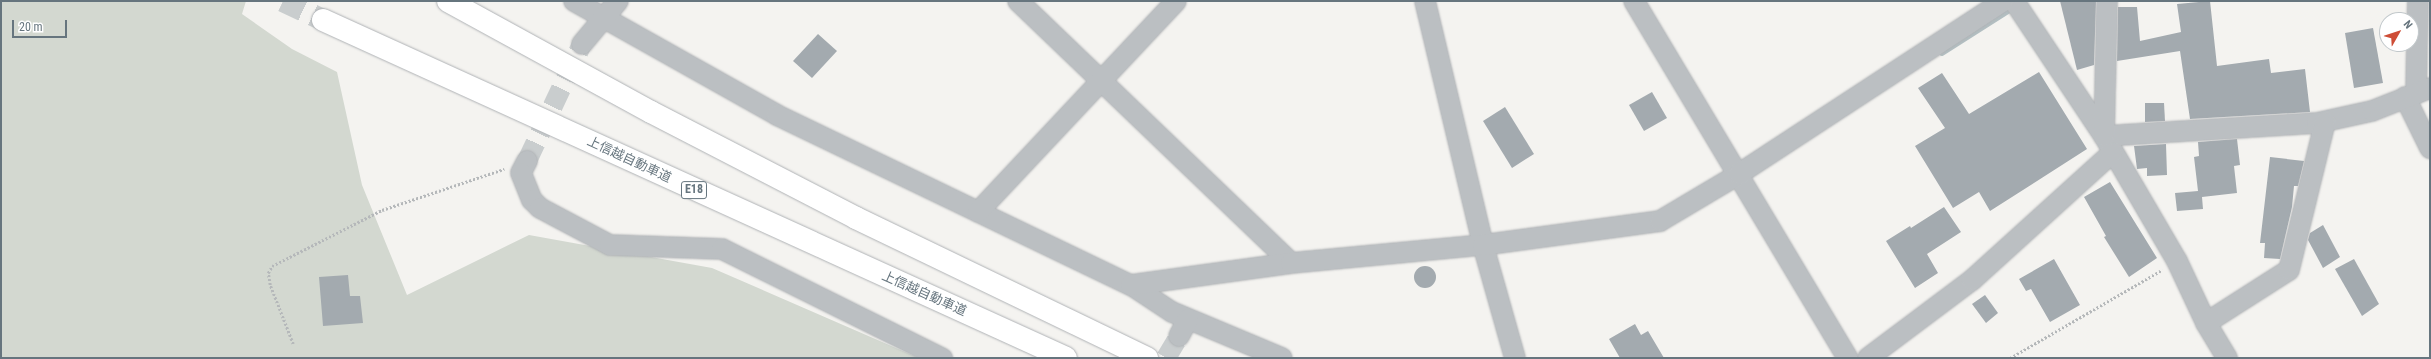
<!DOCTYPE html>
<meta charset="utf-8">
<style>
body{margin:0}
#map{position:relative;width:2431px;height:359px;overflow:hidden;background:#f4f3f0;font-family:"Roboto Condensed","Noto Sans JP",sans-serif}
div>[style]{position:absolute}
.green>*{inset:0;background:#d3d8d0}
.stream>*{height:5.5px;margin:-2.75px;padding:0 2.75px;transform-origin:2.75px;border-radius:2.75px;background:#b3bfc2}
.building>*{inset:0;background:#a3aaaf}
.round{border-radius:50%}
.minor-tunnel>*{height:20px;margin-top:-10px;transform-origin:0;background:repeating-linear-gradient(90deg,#c9cdce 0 20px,transparent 0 30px)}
.highway-tunnel>*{height:22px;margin-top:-11px;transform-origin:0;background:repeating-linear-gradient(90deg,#c9cdce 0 22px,transparent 0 33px)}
.path>*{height:2.5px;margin-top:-1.25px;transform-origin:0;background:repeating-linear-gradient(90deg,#b5b8ba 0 2px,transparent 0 4px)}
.roads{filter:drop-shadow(0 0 1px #afb2b5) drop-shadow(0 0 1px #afb2b5)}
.minor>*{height:20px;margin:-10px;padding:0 10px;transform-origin:10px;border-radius:10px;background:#bbbfc2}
.highway>*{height:22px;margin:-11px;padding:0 11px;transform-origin:11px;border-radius:11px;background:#fff}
span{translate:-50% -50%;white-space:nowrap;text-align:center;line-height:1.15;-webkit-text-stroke:4px #fff;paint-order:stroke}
.shield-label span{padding:1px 3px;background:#fff;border:1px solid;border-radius:3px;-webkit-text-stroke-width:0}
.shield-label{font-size:12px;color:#66757e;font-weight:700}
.street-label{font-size:13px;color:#66757e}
.frame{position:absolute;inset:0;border:2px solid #66757e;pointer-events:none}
.north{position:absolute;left:2379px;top:12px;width:40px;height:40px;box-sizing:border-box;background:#fff;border:1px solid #c2c8cb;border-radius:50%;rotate:51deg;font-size:11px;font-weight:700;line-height:16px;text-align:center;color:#66757e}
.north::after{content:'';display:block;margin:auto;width:14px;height:18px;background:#ce4d36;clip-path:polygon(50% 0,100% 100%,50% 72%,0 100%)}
.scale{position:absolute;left:12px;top:20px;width:55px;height:18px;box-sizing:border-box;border:2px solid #66757e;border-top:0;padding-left:5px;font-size:12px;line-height:14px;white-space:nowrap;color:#66757e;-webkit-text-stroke:3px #fff;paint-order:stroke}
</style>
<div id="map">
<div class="green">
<i style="clip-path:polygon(1px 1px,246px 1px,242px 14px,292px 49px,337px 72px,362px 185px,407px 295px,529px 235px,712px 268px,919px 358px,1px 358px)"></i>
</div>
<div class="stream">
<i style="left:1942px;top:53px;width:82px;rotate:-32.5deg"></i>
</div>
<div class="building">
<i style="clip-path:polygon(2060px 1px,2096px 1px,2094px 65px,2077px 70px)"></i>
<i style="clip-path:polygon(2210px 1px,2217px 66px,2269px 59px,2271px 73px,2305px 69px,2310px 112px,2190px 119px,2180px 51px,2117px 61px,2118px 7px,2137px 7px,2140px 41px,2181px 32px,2177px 4px)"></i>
<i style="clip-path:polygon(2373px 28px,2383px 83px,2354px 88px,2345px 33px)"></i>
<i style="clip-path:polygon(818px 34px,837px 51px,812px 78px,793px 61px)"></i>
<i style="clip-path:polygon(2039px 72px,2087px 149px,1990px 211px,1979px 192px,1953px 208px,1915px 146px,1945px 128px,1918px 88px,1942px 73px,1969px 114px)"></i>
<i style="clip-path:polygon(1652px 92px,1667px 118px,1644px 131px,1629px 105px)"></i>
<i style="clip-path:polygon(2145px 103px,2164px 103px,2165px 121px,2145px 122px)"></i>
<i style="clip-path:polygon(1505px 107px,1534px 154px,1512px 168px,1483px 121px)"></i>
<i style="clip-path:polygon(2237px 139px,2240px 165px,2234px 166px,2237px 193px,2202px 197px,2203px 209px,2177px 211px,2175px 193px,2198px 191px,2194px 157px,2199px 156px,2198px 142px)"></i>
<i style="clip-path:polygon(2166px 144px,2167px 175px,2147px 176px,2147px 168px,2137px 169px,2134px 146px)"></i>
<i style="clip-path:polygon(2270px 157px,2304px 161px,2298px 186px,2294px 186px,2292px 207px,2280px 259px,2264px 258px,2265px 243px,2260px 243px)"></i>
<i style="clip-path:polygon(2110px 182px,2157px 258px,2129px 277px,2104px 237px,2106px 236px,2084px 197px)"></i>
<i style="clip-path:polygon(1944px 207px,1961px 232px,1927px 254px,1938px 273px,1915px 288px,1886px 241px,1910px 226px,1911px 228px)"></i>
<i style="clip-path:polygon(2323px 225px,2340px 257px,2323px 268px,2308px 240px,2310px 233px)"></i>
<i style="clip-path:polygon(2054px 259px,2080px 305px,2050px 322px,2031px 289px,2026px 291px,2019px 279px)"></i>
<i style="clip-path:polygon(2354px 259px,2379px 304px,2362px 316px,2335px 269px)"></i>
<i class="round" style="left:1414px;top:266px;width:22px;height:22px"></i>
<i style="clip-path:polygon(348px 275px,350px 296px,360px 296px,363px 323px,323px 326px,319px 277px)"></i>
<i style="clip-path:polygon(1985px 295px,1998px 313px,1986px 323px,1972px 304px)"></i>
<i style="clip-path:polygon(1635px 324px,1641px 335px,1648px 331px,1664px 358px,1620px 358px,1609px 339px)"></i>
</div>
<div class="minor-tunnel">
<i style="left:527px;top:161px;width:129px;rotate:-64.8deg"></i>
<i style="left:1166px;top:358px;width:26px;rotate:-59deg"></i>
</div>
<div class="highway-tunnel">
<i style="left:283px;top:1px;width:44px;rotate:25.4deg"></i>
</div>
<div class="path">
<i style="left:293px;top:344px;width:63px;rotate:-111.3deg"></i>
<i style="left:270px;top:285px;width:12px;rotate:-99deg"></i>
<i style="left:268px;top:273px;width:8px;rotate:-60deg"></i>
<i style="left:272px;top:266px;width:123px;rotate:-27deg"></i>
<i style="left:382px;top:210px;width:129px;rotate:-18.6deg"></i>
<i style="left:2010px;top:358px;width:176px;rotate:-30.1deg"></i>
</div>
<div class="roads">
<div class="minor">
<i style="left:574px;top:1px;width:233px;rotate:29.3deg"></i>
<i style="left:777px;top:115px;width:393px;rotate:25.7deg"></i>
<i style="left:1131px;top:285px;width:49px;rotate:33.4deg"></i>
<i style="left:1172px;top:312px;width:119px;rotate:22.7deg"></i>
<i style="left:1018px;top:1px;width:378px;rotate:43.8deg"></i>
<i style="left:1425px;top:1px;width:251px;rotate:76.6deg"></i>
<i style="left:1483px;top:245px;width:117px;rotate:74.2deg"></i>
<i style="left:1634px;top:1px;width:416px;rotate:59.1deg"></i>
<i style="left:2014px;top:1px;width:162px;rotate:56.3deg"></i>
<i style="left:2104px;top:136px;width:145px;rotate:59.7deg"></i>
<i style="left:2177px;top:261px;width:68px;rotate:64.9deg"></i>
<i style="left:2206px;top:323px;width:41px;rotate:59deg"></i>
<i style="left:582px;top:44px;width:56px;rotate:-50.1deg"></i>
<i style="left:2416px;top:93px;width:92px;rotate:-88.8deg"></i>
<i style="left:2405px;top:97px;width:57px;rotate:63.9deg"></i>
<i style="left:2104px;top:136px;width:213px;rotate:-3.5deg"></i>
<i style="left:2317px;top:123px;width:56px;rotate:-12.3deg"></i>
<i style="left:2372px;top:111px;width:62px;rotate:-21.6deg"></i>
<i style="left:2104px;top:136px;width:135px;rotate:-88.7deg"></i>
<i style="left:527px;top:161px;width:13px;rotate:117deg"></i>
<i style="left:521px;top:173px;width:29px;rotate:68deg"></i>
<i style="left:532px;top:200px;width:11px;rotate:45deg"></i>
<i style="left:540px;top:208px;width:79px;rotate:27.9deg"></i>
<i style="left:610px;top:245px;width:112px;rotate:2deg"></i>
<i style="left:722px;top:249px;width:246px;rotate:26.4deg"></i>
<i style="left:978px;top:212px;width:289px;rotate:-46.8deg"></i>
<i style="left:1131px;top:285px;width:162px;rotate:-7.8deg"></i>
<i style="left:1291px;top:263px;width:193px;rotate:-5.4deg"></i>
<i style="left:1483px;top:245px;width:179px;rotate:-7.7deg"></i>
<i style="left:1660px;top:221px;width:92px;rotate:-30.7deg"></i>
<i style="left:1739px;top:174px;width:316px;rotate:-33.2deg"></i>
<i style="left:2206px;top:323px;width:98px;rotate:-32.6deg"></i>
<i style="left:2289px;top:270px;width:152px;rotate:-76.3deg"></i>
<i style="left:1179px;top:336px;width:19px;rotate:-62deg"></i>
<i style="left:1868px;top:358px;width:130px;rotate:-36.9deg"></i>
<i style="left:1972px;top:280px;width:189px;rotate:-42.2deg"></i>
</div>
<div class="highway">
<i style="left:448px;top:1px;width:231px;rotate:28.7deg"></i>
<i style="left:651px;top:112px;width:231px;rotate:27.3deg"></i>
<i style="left:856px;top:218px;width:323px;rotate:25.7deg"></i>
<i style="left:323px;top:20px;width:816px;rotate:24.46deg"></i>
</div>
</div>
<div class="shield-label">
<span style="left:694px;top:190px">E18</span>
</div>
<div class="street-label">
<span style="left:629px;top:160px;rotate:25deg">上信越自動車道</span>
<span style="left:924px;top:294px;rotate:24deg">上信越自動車道</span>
</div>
<div class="frame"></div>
<div class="north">N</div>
<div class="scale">20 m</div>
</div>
